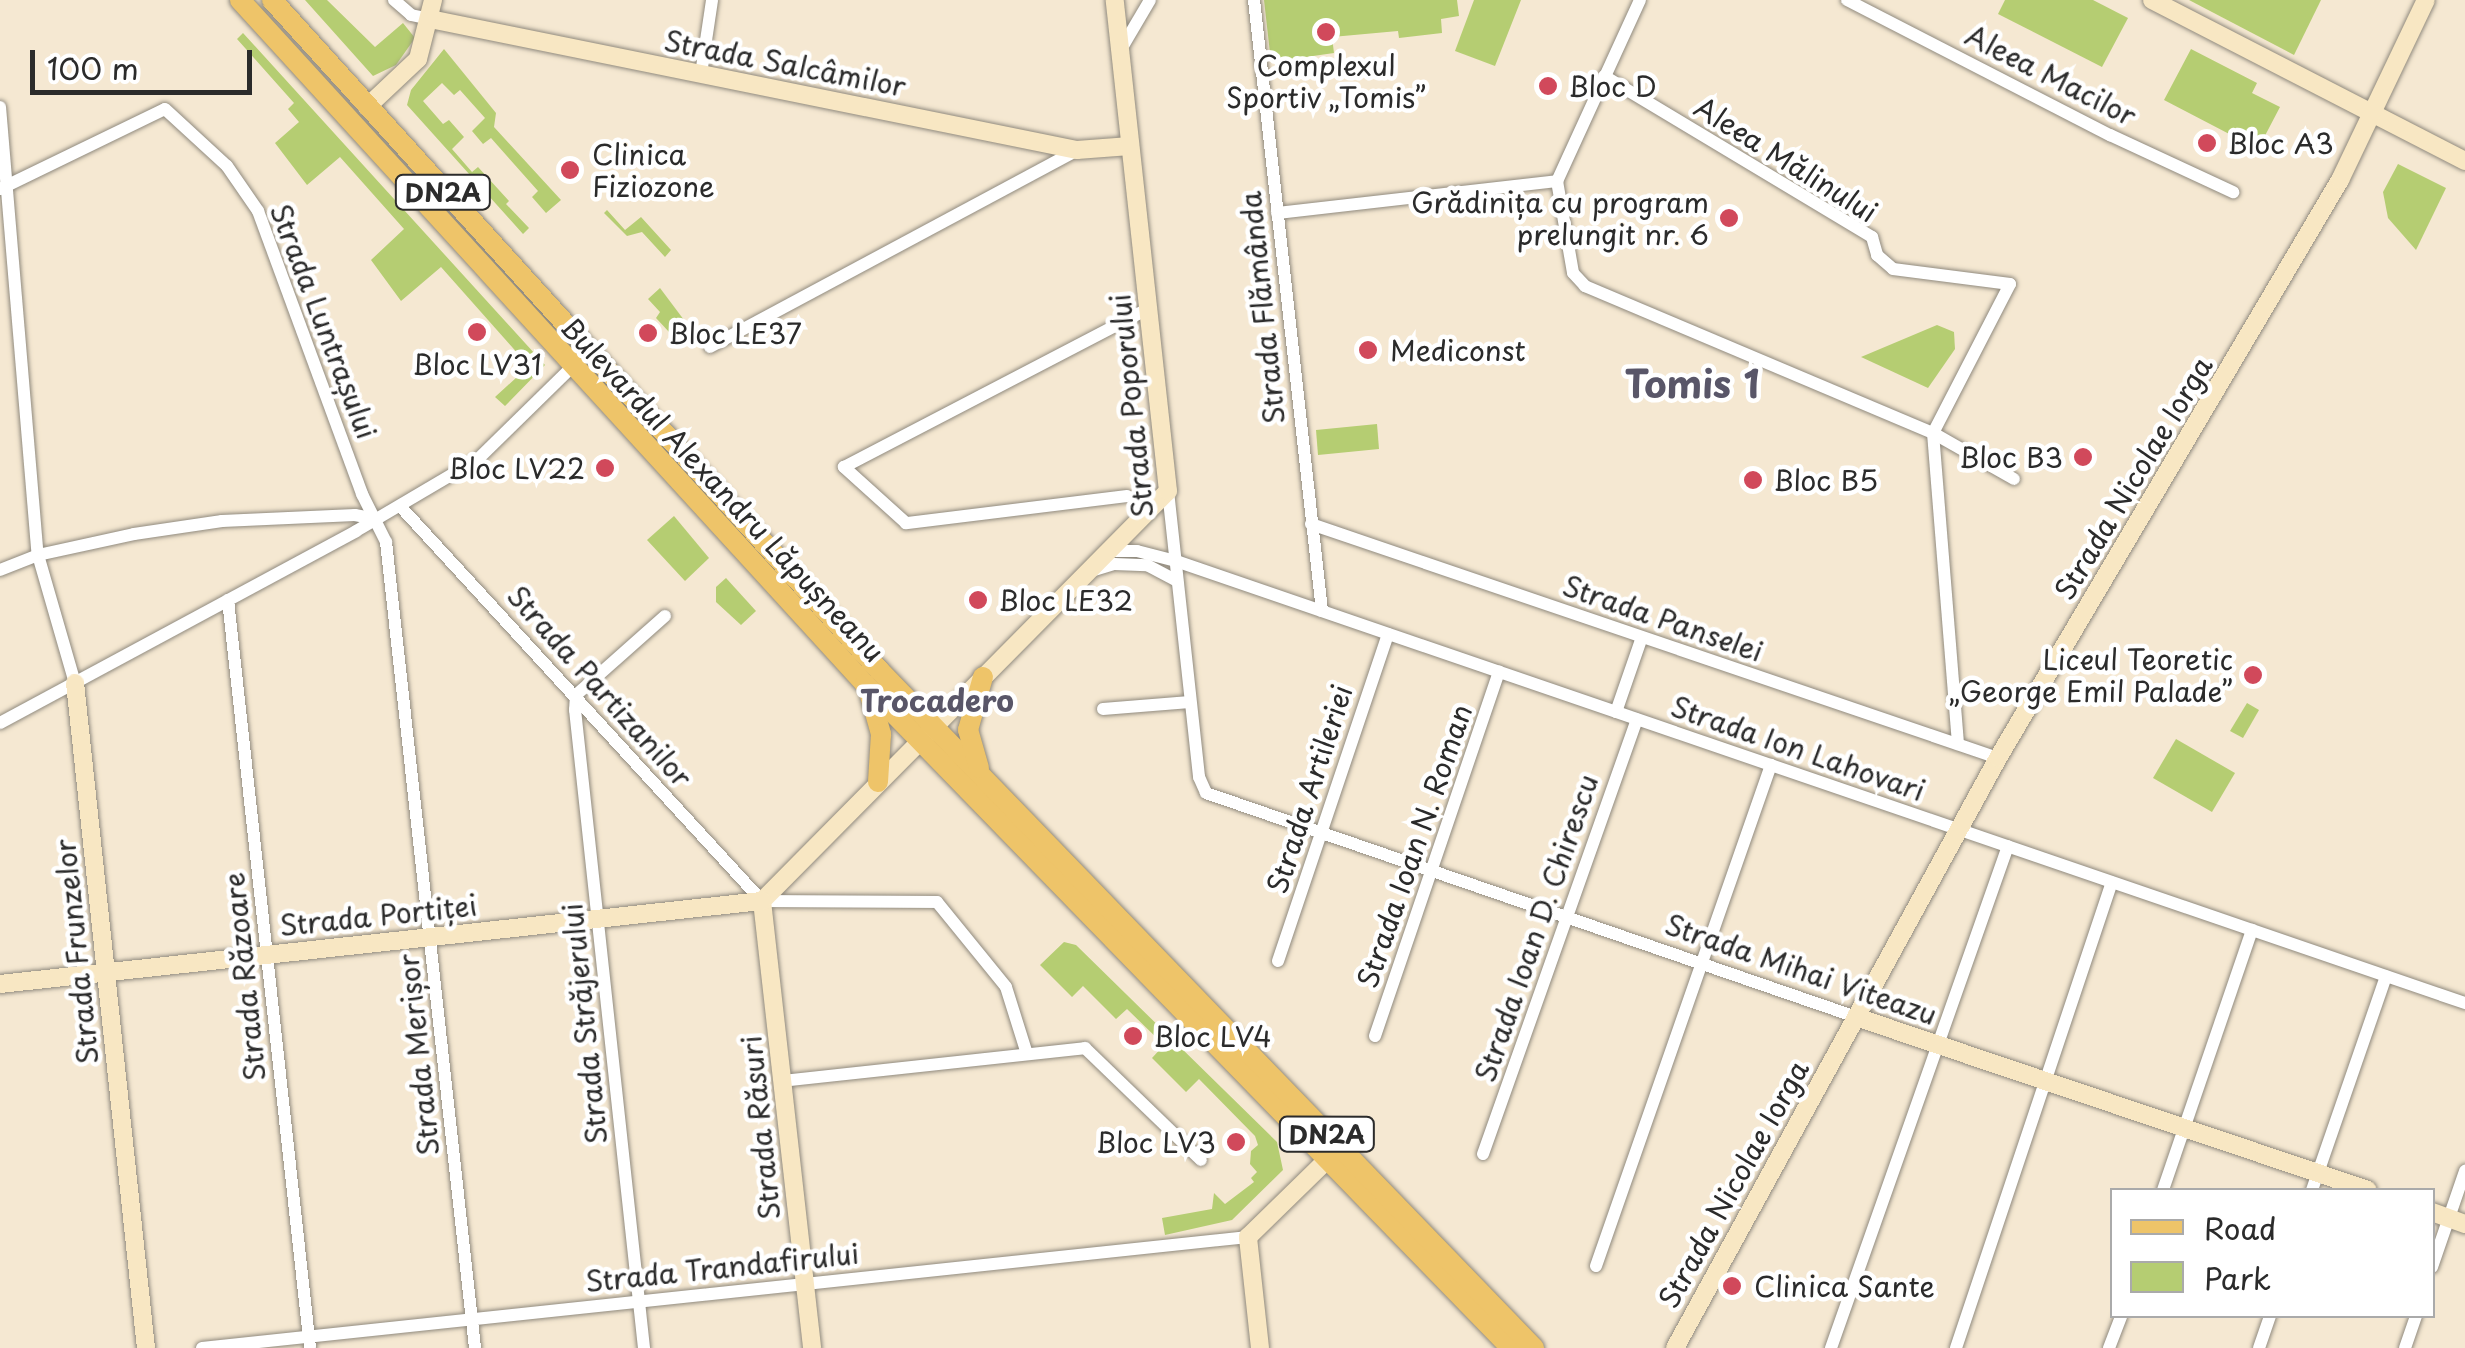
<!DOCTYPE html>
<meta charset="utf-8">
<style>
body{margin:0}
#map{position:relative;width:2465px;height:1348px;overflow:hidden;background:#f5e8d2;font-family:"Playpen Sans",sans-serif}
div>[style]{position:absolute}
.green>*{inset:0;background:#b5cd72}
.roads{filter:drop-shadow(0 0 2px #908a7e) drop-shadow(0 0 2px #908a7e)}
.street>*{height:12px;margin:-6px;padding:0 6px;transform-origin:6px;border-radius:6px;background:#fff}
.secondary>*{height:18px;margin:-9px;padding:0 9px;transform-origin:9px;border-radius:9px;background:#f8e7c3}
.primary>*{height:20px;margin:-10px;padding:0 10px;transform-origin:10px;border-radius:10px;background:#eec469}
.dots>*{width:28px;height:28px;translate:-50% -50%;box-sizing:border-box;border:5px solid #fff;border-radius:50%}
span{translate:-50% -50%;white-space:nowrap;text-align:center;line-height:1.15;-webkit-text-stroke:9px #fff;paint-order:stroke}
.shield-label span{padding:2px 8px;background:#fff;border:2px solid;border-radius:8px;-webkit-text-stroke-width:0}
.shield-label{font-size:25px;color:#2b2b2b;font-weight:700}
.street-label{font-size:28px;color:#2b2b2b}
.poi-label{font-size:28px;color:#2b2b2b}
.left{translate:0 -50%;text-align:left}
.right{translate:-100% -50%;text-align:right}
.neighbourhood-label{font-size:30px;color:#595668;font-weight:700}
.district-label{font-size:38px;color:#595668;font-weight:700}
.legend{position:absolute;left:2110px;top:1188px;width:325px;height:130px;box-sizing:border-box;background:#fff;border:2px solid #aaa;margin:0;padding:12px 18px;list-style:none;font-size:30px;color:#2b2b2b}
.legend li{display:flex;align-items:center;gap:20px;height:50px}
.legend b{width:50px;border:2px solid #aaa}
.scale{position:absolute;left:30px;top:50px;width:222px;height:45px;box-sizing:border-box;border:5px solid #2b2b2b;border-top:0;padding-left:12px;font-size:30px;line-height:35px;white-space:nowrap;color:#2b2b2b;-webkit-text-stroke:8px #fff;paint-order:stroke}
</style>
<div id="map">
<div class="green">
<i style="clip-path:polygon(305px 0,327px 0,375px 47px,403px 23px,415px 38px,396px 65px,373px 76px)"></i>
<i style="clip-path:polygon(1264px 0,1457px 0,1459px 16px,1441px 19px,1442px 33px,1399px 38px,1398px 31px,1332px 37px,1334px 53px,1271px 62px)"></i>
<i style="clip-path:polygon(1474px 0,1521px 0,1495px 66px,1455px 51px)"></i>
<i style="clip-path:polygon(2005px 0,2093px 0,2128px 18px,2102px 67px,1998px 14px)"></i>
<i style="clip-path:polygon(2189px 0,2321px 0,2294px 55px)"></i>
<i style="clip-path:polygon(243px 33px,545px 365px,505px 406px,495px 397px,529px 366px,441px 267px,401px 301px,371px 260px,404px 229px,340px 157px,307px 185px,275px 143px,299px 122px,288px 109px,294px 103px,237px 39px)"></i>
<i style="clip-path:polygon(444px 49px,496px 113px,494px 127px,561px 200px,546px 213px,532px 197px,538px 191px,491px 138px,483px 144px,472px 131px,485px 118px,460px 90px,454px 95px,442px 83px,423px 101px,443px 124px,449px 120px,464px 137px,452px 149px,472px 172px,478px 167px,509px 201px,506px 204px,529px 228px,523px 234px,407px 105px,411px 90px)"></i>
<i style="clip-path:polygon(2191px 49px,2257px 83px,2252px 93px,2280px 107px,2258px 149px,2164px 100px)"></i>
<i style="clip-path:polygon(2398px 164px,2446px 188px,2416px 250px,2388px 218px,2383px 192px)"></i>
<i style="clip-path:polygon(607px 210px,625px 230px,641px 217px,671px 250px,665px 257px,642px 232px,627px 236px,604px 213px)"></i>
<i style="clip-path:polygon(660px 288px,696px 336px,683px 347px,656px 318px,660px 312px,648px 299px)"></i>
<i style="clip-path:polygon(1937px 325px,1954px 332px,1955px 349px,1928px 388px,1861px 357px)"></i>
<i style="clip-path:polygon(1377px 424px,1379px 449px,1318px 455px,1316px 430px)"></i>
<i style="clip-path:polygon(674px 516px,709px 558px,685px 581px,647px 540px)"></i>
<i style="clip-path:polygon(726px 578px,756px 611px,741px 625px,716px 602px,716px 587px)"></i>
<i style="clip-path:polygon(2247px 703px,2259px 710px,2243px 738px,2230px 731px)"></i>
<i style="clip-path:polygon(2176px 739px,2235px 773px,2212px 812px,2153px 778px)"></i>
<i style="clip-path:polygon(1064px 942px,1076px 945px,1277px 1142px,1283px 1170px,1232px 1220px,1165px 1235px,1162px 1218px,1212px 1209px,1214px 1193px,1225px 1204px,1254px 1182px,1251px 1178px,1257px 1172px,1250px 1164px,1251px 1151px,1258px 1145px,1255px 1136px,1199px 1079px,1186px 1092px,1152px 1058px,1164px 1045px,1127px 1009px,1116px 1019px,1083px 986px,1072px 997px,1040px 965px)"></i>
</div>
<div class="roads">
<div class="street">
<i style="left:394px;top:0;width:23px;rotate:41deg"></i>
<i style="left:411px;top:15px;width:19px;rotate:12deg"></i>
<i style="left:1254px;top:0;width:615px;rotate:83.65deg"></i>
<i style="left:1640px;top:0;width:199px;rotate:114.6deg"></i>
<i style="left:1557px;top:181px;width:93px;rotate:80.1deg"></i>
<i style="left:1573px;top:273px;width:18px;rotate:47deg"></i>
<i style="left:1585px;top:286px;width:378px;rotate:22.9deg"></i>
<i style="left:1933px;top:433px;width:93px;rotate:29.6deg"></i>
<i style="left:1847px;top:0;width:296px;rotate:27.2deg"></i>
<i style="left:2110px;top:135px;width:136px;rotate:24.9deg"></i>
<i style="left:1120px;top:51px;width:59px;rotate:-59.5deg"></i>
<i style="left:701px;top:74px;width:75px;rotate:-81.5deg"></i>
<i style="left:1604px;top:76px;width:313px;rotate:31deg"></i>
<i style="left:1872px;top:237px;width:19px;rotate:74deg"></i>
<i style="left:1877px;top:255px;width:21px;rotate:41deg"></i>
<i style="left:1893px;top:269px;width:118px;rotate:7.3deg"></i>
<i style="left:2010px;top:284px;width:168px;rotate:117.3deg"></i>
<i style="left:0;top:107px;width:450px;rotate:85.2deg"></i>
<i style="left:38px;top:555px;width:133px;rotate:73.9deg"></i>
<i style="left:0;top:189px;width:183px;rotate:-25.9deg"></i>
<i style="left:165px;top:109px;width:84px;rotate:42.6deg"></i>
<i style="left:227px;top:166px;width:55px;rotate:55.4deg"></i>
<i style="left:258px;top:211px;width:302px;rotate:69.8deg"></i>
<i style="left:362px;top:494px;width:54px;rotate:63.4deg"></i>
<i style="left:386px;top:542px;width:811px;rotate:83.7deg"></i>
<i style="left:1277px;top:213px;width:282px;rotate:-6.5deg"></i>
<i style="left:710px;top:347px;width:417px;rotate:-28.2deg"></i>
<i style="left:1933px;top:433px;width:312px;rotate:85.4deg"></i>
<i style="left:1168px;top:491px;width:288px;rotate:83.8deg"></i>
<i style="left:1199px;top:777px;width:17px;rotate:66deg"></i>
<i style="left:1206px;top:793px;width:688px;rotate:19.01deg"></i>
<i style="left:1127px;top:496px;width:223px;rotate:173deg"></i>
<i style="left:906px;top:523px;width:84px;rotate:-137.9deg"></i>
<i style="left:844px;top:467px;width:343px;rotate:-27.5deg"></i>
<i style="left:400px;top:506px;width:536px;rotate:47.5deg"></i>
<i style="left:762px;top:901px;width:175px;rotate:0.3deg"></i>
<i style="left:937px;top:902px;width:109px;rotate:50.9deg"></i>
<i style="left:1006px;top:987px;width:70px;rotate:72.6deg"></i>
<i style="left:1311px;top:524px;width:726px;rotate:18.81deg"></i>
<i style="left:1112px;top:551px;width:25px"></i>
<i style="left:1137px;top:551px;width:40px;rotate:14.4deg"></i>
<i style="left:1176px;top:561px;width:1363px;rotate:18.93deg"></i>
<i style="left:0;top:570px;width:41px;rotate:-21.5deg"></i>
<i style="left:38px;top:555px;width:98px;rotate:-12.3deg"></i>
<i style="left:134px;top:534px;width:89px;rotate:-8.4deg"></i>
<i style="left:222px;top:521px;width:133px;rotate:-2.6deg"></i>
<i style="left:355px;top:515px;width:21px;rotate:11deg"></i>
<i style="left:1091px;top:571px;width:24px;rotate:-17deg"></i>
<i style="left:1114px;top:564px;width:33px;rotate:2deg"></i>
<i style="left:1147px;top:565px;width:34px;rotate:28deg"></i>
<i style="left:228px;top:600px;width:752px;rotate:83.74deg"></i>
<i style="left:1103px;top:709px;width:87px;rotate:-4.6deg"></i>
<i style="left:1616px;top:712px;width:79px;rotate:-70.9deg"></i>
<i style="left:0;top:723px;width:404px;rotate:-28.3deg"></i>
<i style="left:356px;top:531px;width:142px;rotate:-30.5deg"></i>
<i style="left:478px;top:459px;width:133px;rotate:-44.4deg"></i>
<i style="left:1278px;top:961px;width:345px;rotate:-71.4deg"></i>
<i style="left:1375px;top:1036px;width:385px;rotate:-71.2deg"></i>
<i style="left:782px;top:1081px;width:305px;rotate:-6.2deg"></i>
<i style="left:1085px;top:1048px;width:161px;rotate:44deg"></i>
<i style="left:1483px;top:1154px;width:461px;rotate:-70.5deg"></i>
<i style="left:2163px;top:1190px;width:275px;rotate:-71.1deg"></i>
<i style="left:2312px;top:1190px;width:226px;rotate:-70.9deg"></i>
<i style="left:1596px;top:1266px;width:531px;rotate:-70.75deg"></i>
<i style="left:2432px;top:1267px;width:102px;rotate:-71deg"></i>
<i style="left:202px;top:1348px;width:1052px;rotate:-6.06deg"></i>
<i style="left:644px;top:1348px;width:642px;rotate:-96.17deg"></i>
<i style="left:575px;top:710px;width:15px;rotate:-86deg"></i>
<i style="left:576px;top:695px;width:119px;rotate:-41.6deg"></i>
<i style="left:1831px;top:1348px;width:532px;rotate:-70.58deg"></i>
<i style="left:1956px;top:1348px;width:491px;rotate:-71.5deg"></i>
<i style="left:2109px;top:1348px;width:34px;rotate:-69deg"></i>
<i style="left:2259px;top:1348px;width:34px;rotate:-71deg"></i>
<i style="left:2405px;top:1348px;width:34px;rotate:-71deg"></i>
</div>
<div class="secondary">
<i style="left:2152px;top:0;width:352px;rotate:27.2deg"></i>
<i style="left:430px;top:19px;width:660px;rotate:11.45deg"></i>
<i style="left:1077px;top:150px;width:53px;rotate:-4.3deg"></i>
<i style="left:367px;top:107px;width:70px;rotate:-43.3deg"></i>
<i style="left:418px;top:59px;width:61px;rotate:-75.7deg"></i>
<i style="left:75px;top:683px;width:669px;rotate:83.91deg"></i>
<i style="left:762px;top:901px;width:577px;rotate:-45.28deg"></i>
<i style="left:1168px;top:491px;width:494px;rotate:-96.2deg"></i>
<i style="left:762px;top:901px;width:450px;rotate:83.6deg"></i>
<i style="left:0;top:984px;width:767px;rotate:-6.22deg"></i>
<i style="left:1856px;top:1017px;width:540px;rotate:18.67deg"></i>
<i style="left:2432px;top:1212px;width:35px;rotate:20deg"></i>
<i style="left:1260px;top:1348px;width:112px;rotate:-96.2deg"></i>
<i style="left:1248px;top:1237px;width:112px;rotate:-44.3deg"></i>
<i style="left:1675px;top:1348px;width:673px;rotate:-61.3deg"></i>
<i style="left:1998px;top:758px;width:672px;rotate:-59.39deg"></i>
<i style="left:2340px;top:180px;width:199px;rotate:-64.5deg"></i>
</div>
<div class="primary">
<i style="left:240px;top:0;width:927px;rotate:47.58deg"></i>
<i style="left:865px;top:684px;width:926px;rotate:45.79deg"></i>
<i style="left:272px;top:0;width:904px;rotate:47.82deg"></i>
<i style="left:879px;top:670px;width:943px;rotate:45.99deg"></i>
<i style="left:870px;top:695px;width:41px;rotate:74.2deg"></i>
<i style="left:881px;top:734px;width:48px;rotate:93.6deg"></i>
<i style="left:979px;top:768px;width:40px;rotate:-106deg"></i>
<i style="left:968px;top:730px;width:55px;rotate:-74.2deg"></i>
</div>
</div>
<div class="dots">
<i style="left:1326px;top:32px;background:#d1495b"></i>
<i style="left:1548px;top:86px;background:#d1495b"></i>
<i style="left:2207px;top:143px;background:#d1495b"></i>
<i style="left:570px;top:170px;background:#d1495b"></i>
<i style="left:1729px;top:218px;background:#d1495b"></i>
<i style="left:477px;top:332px;background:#d1495b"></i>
<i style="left:648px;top:333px;background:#d1495b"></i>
<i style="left:1368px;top:350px;background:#d1495b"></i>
<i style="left:2083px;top:457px;background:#d1495b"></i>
<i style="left:605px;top:468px;background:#d1495b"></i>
<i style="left:1753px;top:480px;background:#d1495b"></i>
<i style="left:978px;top:600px;background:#d1495b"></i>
<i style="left:2253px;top:675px;background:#d1495b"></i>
<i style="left:1133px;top:1036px;background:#d1495b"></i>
<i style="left:1236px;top:1142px;background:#d1495b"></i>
<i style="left:1732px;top:1286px;background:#d1495b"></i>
</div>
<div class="shield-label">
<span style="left:443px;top:192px">DN2A</span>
<span style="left:1327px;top:1134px">DN2A</span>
</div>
<div class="street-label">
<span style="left:785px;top:63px;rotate:11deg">Strada Salcâmilor</span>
<span style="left:2051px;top:75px;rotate:27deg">Aleea Macilor</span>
<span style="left:1786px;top:159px;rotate:32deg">Aleea Mălinului</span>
<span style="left:1262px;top:308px;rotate:-96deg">Strada Flămânda</span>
<span style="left:324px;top:321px;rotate:69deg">Strada Luntrașului</span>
<span style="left:1131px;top:406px;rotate:-96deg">Strada Poporului</span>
<span style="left:2133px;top:478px;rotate:-59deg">Strada Nicolae Iorga</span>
<span style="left:723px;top:489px;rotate:47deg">Bulevardul Alexandru Lăpușneanu</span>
<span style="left:1663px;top:618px;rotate:19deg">Strada Panselei</span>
<span style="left:600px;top:686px;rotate:48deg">Strada Partizanilor</span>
<span style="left:1798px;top:748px;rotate:19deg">Strada Ion Lahovari</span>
<span style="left:1309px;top:789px;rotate:-72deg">Strada Artileriei</span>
<span style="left:1414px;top:846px;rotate:-71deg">Strada Ioan N. Roman</span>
<span style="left:378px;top:915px;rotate:-6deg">Strada Portiței</span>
<span style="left:1536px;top:928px;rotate:-71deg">Strada Ioan D. Chirescu</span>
<span style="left:76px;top:952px;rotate:-96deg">Strada Frunzelor</span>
<span style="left:1801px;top:969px;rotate:19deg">Strada Mihai Viteazu</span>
<span style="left:244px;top:977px;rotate:-96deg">Strada Răzoare</span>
<span style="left:584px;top:1024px;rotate:-96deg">Strada Străjerului</span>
<span style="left:418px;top:1055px;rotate:-96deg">Strada Merișor</span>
<span style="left:760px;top:1128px;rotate:-96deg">Strada Răsuri</span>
<span style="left:1733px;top:1184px;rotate:-61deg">Strada Nicolae Iorga</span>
<span style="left:722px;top:1267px;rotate:-6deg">Strada Trandafirului</span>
</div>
<div class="poi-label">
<span style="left:1326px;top:81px">Complexul<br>Sportiv „Tomis”</span>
<span class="left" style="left:1568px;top:86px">Bloc D</span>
<span class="left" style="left:2227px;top:143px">Bloc A3</span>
<span class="left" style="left:592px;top:170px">Clinica<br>Fiziozone</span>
<span class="right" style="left:1709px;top:218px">Grădinița cu program<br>prelungit nr. 6</span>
<span class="left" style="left:668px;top:333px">Bloc LE37</span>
<span class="left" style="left:1390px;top:350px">Mediconst</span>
<span style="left:477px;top:364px">Bloc LV31</span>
<span class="right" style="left:2063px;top:457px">Bloc B3</span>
<span class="right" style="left:585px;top:468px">Bloc LV22</span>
<span class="left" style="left:1773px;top:480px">Bloc B5</span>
<span class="left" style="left:998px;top:600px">Bloc LE32</span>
<span class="right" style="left:2233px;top:675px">Liceul Teoretic<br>„George Emil Palade”</span>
<span class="left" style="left:1153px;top:1036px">Bloc LV4</span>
<span class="right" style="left:1216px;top:1142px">Bloc LV3</span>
<span class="left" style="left:1754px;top:1286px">Clinica Sante</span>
</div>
<div class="neighbourhood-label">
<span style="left:937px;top:700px">Trocadero</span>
</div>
<div class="district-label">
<span style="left:1692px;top:383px">Tomis 1</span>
</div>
<ul class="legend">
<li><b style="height:12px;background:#eec469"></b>Road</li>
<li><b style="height:28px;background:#b5cd72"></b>Park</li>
</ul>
<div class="scale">100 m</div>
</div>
